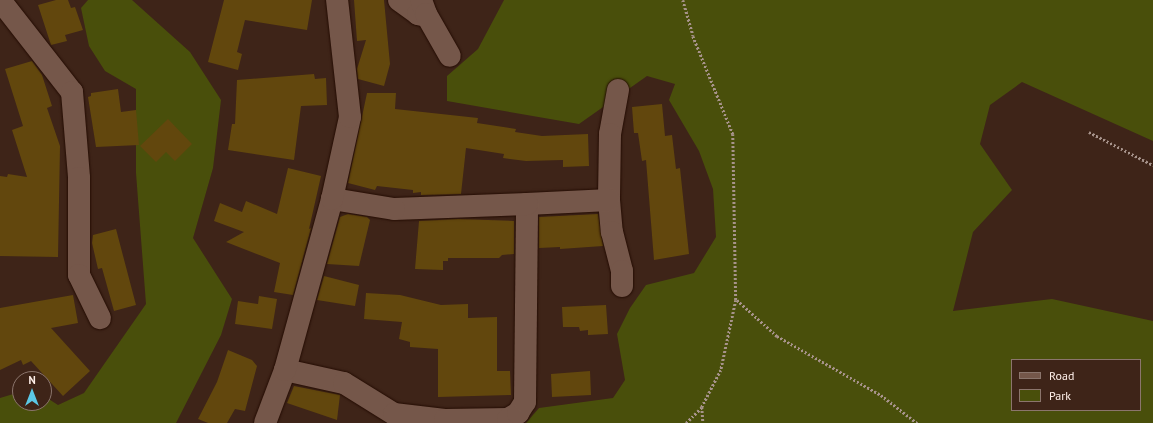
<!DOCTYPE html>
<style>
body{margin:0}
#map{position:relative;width:1153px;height:423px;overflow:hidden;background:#3e2418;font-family:"PT Sans",sans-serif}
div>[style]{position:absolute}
.green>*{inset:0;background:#494f0b}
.building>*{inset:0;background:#62470d}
.path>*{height:2.5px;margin-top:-1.25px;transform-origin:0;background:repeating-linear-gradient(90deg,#a7938b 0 2px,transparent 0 4px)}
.roads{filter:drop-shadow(0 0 1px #240c03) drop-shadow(0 0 1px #240c03)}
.minor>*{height:22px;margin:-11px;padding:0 11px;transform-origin:11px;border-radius:11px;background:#75574a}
span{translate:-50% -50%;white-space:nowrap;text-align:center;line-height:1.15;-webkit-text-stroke:3px #3e2418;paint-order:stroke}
.legend{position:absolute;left:1011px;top:359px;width:130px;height:52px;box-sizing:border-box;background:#3e2418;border:1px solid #8b756c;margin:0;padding:5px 7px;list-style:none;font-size:12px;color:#feefe9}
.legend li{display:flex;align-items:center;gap:8px;height:20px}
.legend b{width:20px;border:1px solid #8b756c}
.north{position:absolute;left:12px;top:371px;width:40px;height:40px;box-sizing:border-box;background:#3e2418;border:1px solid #8b756c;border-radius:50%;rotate:0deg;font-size:11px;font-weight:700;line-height:16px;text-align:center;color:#feefe9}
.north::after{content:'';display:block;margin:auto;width:14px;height:18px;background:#5bc8e6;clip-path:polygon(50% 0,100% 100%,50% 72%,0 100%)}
</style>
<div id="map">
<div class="green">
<i style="clip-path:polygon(88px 0,132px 0,190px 52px,221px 100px,213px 168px,193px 238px,232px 299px,221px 335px,176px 423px,0 423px,0 398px,20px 392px,20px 403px,44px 403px,44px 396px,58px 405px,84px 393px,146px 304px,136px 173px,136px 89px,105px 71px,89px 46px,81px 8px)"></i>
<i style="clip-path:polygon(evenodd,504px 0,1153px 0,1153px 141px,1022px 82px,990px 105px,980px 144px,1012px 190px,973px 232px,953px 311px,1052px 299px,1153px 321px,1153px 423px,526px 423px,539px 408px,613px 398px,625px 380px,617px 334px,630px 308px,646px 285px,694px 273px,716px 237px,713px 189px,699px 151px,669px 100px,675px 84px,647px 76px,579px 124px,447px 101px,447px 76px,478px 49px,504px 0,1012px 360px,1140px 360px,1140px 410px,1012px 410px,1012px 360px)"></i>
</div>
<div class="building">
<i style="clip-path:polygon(56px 0,68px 0,71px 8px,75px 7px,83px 30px,65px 35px,67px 41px,51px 45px,38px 5px)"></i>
<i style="clip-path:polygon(224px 0,312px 0,307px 30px,245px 20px,237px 52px,242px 54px,238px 70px,208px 62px)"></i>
<i style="clip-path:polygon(354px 0,384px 0,390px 64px,384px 86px,358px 79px,357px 69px,366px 40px,357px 41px)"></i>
<i style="clip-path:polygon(32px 61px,42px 75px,52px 106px,47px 108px,60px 146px,58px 257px,0 256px,0 176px,7px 177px,8px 174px,27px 177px,12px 130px,23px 126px,5px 69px)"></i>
<i style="clip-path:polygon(314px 74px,315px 79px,326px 78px,327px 105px,301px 106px,294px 160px,228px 150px,232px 124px,235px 124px,237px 80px)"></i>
<i style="clip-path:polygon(118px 89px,121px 112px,136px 110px,139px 145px,96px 147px,88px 97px,91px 96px,91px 93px)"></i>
<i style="clip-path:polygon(367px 93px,396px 93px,395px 109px,478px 118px,477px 123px,516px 129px,515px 132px,542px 136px,588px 134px,589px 166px,563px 167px,563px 160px,526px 161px,503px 158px,504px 154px,466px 148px,461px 194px,421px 195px,421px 192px,413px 193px,413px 190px,377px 186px,375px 190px,348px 183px)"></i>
<i style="clip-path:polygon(662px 104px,665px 136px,672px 135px,676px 169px,680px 168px,689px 254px,654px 260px,646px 160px,642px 161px,638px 133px,634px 133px,632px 107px)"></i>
<i style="clip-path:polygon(168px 119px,192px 144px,175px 161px,166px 152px,156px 162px,140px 146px)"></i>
<i style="clip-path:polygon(288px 168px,321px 176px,309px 229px,311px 228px,293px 295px,274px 292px,280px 263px,226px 242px,244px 232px,214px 221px,220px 203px,242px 212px,246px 201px,277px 214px)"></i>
<i style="clip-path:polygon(348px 214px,367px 217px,370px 220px,359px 266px,327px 264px,340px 217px)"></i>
<i style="clip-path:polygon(598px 214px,603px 246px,560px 249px,560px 247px,539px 248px,539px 217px)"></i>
<i style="clip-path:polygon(458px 219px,514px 221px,514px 254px,502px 255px,499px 258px,448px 258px,448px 261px,443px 261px,443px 270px,415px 269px,419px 221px)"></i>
<i style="clip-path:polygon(116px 229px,136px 305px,114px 311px,102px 268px,98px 269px,92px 243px,93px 235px)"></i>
<i style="clip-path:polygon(324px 276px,359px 285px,355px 306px,317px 300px)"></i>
<i style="clip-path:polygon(366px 293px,400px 295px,441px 305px,468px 304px,468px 318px,497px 317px,497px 371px,510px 371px,511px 395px,438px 397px,438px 349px,410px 347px,410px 342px,399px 339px,402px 322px,364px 319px)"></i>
<i style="clip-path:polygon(73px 295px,78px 323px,51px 328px,90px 371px,63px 396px,31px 361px,23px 365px,21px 360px,0 370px,0 308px)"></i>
<i style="clip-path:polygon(259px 296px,277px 299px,272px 329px,235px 324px,238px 301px,258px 304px)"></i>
<i style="clip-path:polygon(606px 305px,608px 334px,588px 335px,588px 330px,580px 331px,579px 327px,563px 327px,562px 307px)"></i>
<i style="clip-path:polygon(228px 350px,252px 360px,257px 366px,245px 411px,235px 409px,227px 423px,208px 423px,198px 419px,217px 382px)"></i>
<i style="clip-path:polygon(590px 371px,591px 395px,552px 397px,551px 374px)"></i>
<i style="clip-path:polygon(294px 386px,340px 395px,337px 420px,287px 403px)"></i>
</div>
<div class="path">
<i style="left:683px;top:0;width:37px;rotate:74deg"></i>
<i style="left:693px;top:36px;width:106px;rotate:67.8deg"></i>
<i style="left:733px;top:134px;width:166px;rotate:89deg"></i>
<i style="left:736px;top:300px;width:72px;rotate:102.1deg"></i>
<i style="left:721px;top:370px;width:42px;rotate:117.2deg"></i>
<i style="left:702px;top:407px;width:16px;rotate:86deg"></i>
<i style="left:1089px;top:132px;width:72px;rotate:27.3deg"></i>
<i style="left:737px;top:300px;width:54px;rotate:42deg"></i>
<i style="left:777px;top:336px;width:120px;rotate:29.6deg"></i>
<i style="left:881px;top:395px;width:46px;rotate:37.9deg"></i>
<i style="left:686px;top:423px;width:23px;rotate:-45deg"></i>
</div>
<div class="roads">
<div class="minor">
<i style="left:0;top:0;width:117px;rotate:52deg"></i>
<i style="left:72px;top:92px;width:86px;rotate:85.3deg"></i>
<i style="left:79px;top:178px;width:97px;rotate:90deg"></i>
<i style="left:79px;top:275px;width:48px;rotate:64deg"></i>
<i style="left:399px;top:0;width:24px;rotate:36deg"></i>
<i style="left:418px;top:14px;width:8px;rotate:14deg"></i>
<i style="left:421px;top:0;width:15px;rotate:70deg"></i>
<i style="left:426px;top:14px;width:48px;rotate:60.3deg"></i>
<i style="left:618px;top:90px;width:45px;rotate:100.3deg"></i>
<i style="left:610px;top:134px;width:66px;rotate:90.9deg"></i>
<i style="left:609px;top:200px;width:32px;rotate:85deg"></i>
<i style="left:612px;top:232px;width:40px;rotate:75.6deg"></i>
<i style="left:622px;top:271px;width:15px;rotate:90deg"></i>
<i style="left:527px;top:204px;width:82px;rotate:-2.8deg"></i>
<i style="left:285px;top:370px;width:60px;rotate:12.4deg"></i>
<i style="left:344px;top:383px;width:59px;rotate:31.8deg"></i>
<i style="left:394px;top:414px;width:51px;rotate:6.7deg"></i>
<i style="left:445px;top:420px;width:63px;rotate:-0.9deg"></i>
<i style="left:508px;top:419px;width:12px;rotate:-31deg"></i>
<i style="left:518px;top:413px;width:13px;rotate:-58deg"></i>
<i style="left:525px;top:402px;width:198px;rotate:-89.4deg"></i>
<i style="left:527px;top:204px;width:133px;rotate:177.8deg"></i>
<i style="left:394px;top:209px;width:63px;rotate:-170.8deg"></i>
<i style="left:265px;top:423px;width:57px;rotate:-69.3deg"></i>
<i style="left:285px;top:370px;width:177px;rotate:-74.6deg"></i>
<i style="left:332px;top:199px;width:84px;rotate:-77.6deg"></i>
<i style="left:350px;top:117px;width:118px;rotate:-96.3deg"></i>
</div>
</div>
<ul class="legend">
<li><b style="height:5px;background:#75574a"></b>Road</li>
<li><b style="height:11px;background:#494f0b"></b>Park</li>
</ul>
<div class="north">N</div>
</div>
